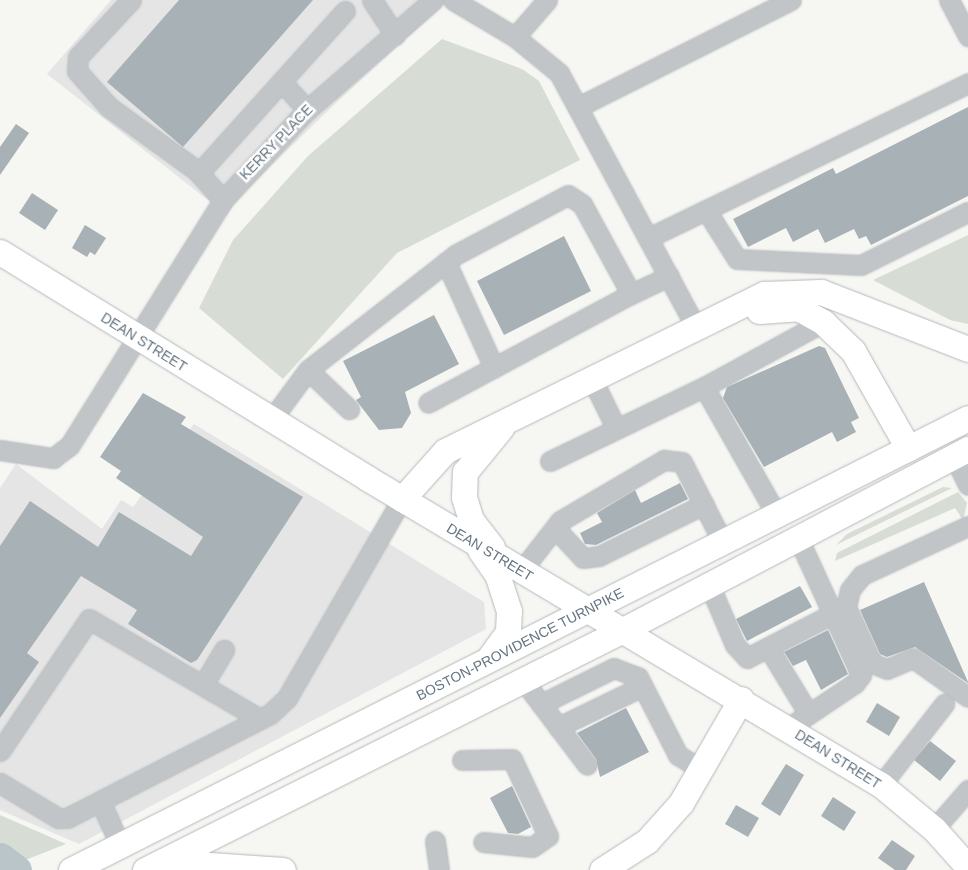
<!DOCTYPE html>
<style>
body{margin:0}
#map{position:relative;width:968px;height:870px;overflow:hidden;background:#f6f6f3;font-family:Arial,sans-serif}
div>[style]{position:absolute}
.built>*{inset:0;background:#e4e5e4}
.green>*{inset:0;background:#d7ddd4}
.river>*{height:31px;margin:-15.5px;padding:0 15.5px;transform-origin:15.5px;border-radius:15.5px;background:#b9c5c9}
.building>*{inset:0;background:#a8b1b5}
.roads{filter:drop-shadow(0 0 1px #b4b9bc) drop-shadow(0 0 1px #b4b9bc)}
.minor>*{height:19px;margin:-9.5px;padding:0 9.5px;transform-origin:9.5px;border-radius:9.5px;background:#c1c5c8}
.major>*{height:25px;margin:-12.5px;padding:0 12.5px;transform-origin:12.5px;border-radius:12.5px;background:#fff}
span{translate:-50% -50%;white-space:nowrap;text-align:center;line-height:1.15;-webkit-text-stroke:5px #fff;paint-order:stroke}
.street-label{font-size:14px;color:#657683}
</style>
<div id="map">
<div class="built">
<i style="clip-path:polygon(111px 0,449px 0,338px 101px,239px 197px,227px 215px,47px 74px)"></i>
<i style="clip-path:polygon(194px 424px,484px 602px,486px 629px,79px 844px,0 810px,0 488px,16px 464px,102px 529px,121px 500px,133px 507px)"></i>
</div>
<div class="green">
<i style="clip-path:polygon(442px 39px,522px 69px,539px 81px,580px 160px,397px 253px,283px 379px,199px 308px,233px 240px,308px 156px)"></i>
<i style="clip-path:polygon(968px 235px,968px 324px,950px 320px,873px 280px)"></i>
<i style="clip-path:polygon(943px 487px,952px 488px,836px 545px,847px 534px)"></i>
<i style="clip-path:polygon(958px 492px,967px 503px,963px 520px,955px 508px,835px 561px,837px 553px)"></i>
<i style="clip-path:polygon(0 815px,66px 844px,0 870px)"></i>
</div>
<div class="river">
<i style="left:0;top:858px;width:20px;rotate:37deg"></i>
</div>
<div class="building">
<i style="clip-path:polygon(179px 0,313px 0,183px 147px,107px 82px)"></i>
<i style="clip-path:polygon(968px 107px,968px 196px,871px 245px,866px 236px,859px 239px,854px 229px,825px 243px,818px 229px,793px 242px,786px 228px,748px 247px,733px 219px,833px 168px,836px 174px)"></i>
<i style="clip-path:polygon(16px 124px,29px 133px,0 175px,0 147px)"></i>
<i style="clip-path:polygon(32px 193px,58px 210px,45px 230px,19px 213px)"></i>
<i style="clip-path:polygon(85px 225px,106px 238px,95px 255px,90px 252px,87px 257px,72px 248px)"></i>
<i style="clip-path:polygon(564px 236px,591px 291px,504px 335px,477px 281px)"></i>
<i style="clip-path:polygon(434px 315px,459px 364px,405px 392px,411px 413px,402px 428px,379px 430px,356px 400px,361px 397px,343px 361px)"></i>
<i style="clip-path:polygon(819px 346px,825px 348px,859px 418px,851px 422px,856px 432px,837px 442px,832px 432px,764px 467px,723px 398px,727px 387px)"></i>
<i style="clip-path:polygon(143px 393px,186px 417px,181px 424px,303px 497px,197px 660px,191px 663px,128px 624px,137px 610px,81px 576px,27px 653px,39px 662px,0 718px,0 546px,30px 501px,98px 547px,119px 512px,191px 556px,203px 537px,116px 478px,121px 471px,100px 457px)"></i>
<i style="clip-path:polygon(680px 483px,688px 499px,596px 545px,585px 544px,580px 533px,602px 522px,597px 513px,635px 490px,641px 503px)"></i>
<i style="clip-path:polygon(924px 582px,968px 682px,968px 683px,915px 647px,887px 657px,880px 654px,860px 610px)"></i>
<i style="clip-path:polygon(800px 586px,812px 607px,747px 641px,736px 619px)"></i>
<i style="clip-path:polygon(828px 630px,848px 674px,821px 690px,806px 660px,793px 666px,784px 652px)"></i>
<i style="clip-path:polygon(877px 703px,900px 717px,889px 736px,866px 722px)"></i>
<i style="clip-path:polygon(626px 708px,649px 752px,600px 777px,596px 759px,577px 733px)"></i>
<i style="clip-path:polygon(930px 741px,956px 761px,940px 781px,914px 760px)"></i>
<i style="clip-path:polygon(786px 764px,804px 775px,780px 816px,761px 804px)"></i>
<i style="clip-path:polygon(512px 786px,531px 827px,518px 834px,508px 833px,490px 798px)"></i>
<i style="clip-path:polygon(833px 797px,856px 812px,844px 831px,821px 816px)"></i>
<i style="clip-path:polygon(736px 805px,759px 818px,748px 837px,725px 824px)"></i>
<i style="clip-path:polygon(892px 840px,915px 856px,906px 870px,895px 870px,878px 858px)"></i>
</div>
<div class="roads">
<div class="minor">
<i style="left:131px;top:0;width:78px;rotate:132.9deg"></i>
<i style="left:78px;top:57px;width:14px;rotate:94deg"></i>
<i style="left:77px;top:71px;width:48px;rotate:48.4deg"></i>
<i style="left:109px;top:107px;width:107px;rotate:35.9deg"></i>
<i style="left:196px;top:170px;width:40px;rotate:48deg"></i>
<i style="left:372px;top:0;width:42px;rotate:56.7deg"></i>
<i style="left:453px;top:0;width:72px;rotate:30.8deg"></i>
<i style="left:515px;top:37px;width:57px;rotate:39.3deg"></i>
<i style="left:559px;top:73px;width:289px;rotate:61.7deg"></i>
<i style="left:949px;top:0;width:41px;rotate:62.2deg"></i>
<i style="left:515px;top:37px;width:49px;rotate:-49.1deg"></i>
<i style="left:282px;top:82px;width:38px;rotate:48deg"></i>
<i style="left:580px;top:106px;width:236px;rotate:-26.7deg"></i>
<i style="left:199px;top:173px;width:218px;rotate:-48deg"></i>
<i style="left:706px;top:210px;width:58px;rotate:57.7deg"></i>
<i style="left:737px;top:259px;width:124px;rotate:2.8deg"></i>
<i style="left:861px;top:265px;width:119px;rotate:-26.4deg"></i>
<i style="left:648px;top:238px;width:356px;rotate:-25.8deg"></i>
<i style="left:446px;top:262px;width:116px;rotate:65.6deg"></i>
<i style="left:631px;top:294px;width:42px;rotate:-25.3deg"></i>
<i style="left:308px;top:370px;width:57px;rotate:43.6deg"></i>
<i style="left:592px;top:379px;width:52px;rotate:63.9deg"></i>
<i style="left:704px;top:387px;width:146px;rotate:60.4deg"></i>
<i style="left:271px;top:420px;width:62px;rotate:-53.5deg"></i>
<i style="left:308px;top:370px;width:187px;rotate:-38deg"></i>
<i style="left:455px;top:255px;width:128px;rotate:-28deg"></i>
<i style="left:568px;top:195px;width:17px;rotate:33deg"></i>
<i style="left:582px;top:204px;width:102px;rotate:61.4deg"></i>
<i style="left:631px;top:294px;width:230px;rotate:151.8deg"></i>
<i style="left:0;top:450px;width:54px;rotate:8.6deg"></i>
<i style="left:53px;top:458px;width:21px;rotate:-37deg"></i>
<i style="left:70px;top:445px;width:289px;rotate:-58deg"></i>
<i style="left:223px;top:200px;width:123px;rotate:-47deg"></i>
<i style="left:307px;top:110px;width:167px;rotate:-41.1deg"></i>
<i style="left:954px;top:456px;width:32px;rotate:64deg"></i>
<i style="left:550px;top:461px;width:171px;rotate:-25.7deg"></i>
<i style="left:704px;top:387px;width:136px;rotate:-28.6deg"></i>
<i style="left:968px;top:526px;width:117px;rotate:155.2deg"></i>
<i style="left:862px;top:575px;width:19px;rotate:129deg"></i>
<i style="left:850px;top:590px;width:17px;rotate:103deg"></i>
<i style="left:846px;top:607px;width:62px;rotate:65.1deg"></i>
<i style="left:872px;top:663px;width:16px;rotate:22deg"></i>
<i style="left:887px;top:669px;width:28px;rotate:-23deg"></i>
<i style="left:913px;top:658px;width:67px;rotate:35.3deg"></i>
<i style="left:555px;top:528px;width:41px;rotate:47deg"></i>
<i style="left:583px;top:558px;width:16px;rotate:-7deg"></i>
<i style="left:599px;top:556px;width:117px;rotate:-26.3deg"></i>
<i style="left:521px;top:571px;width:63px;rotate:-52deg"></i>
<i style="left:560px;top:521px;width:121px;rotate:-30.4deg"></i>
<i style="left:664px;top:460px;width:18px;rotate:6deg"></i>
<i style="left:682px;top:462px;width:89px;rotate:63.1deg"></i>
<i style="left:709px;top:584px;width:66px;rotate:66.9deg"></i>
<i style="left:735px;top:645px;width:18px;rotate:47deg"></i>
<i style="left:747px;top:658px;width:98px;rotate:-27.3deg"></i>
<i style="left:769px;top:649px;width:75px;rotate:58.6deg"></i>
<i style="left:523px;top:680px;width:106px;rotate:53deg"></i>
<i style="left:203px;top:685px;width:41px;rotate:-59deg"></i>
<i style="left:541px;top:704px;width:81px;rotate:-26.3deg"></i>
<i style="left:614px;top:668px;width:26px;rotate:21deg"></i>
<i style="left:638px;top:677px;width:88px;rotate:62.9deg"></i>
<i style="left:678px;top:755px;width:28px;rotate:32deg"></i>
<i style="left:558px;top:727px;width:94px;rotate:-25.8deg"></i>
<i style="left:788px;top:728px;width:81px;rotate:-33.9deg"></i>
<i style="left:855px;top:683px;width:10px;rotate:-53deg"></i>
<i style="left:861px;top:675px;width:151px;rotate:-114.7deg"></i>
<i style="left:0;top:751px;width:159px;rotate:-56deg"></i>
<i style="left:89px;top:619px;width:198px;rotate:30.3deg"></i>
<i style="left:462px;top:760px;width:50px;rotate:-1.1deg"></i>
<i style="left:512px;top:759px;width:85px;rotate:64.9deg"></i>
<i style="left:548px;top:836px;width:19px;rotate:145deg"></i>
<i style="left:532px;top:847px;width:49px;rotate:-174.2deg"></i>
<i style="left:0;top:783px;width:68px;rotate:31.1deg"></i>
<i style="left:58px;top:818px;width:9px"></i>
<i style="left:67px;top:818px;width:37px;rotate:-27deg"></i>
<i style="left:881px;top:785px;width:103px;rotate:-52.1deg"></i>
<i style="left:934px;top:829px;width:52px;rotate:-48.9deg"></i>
<i style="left:435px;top:841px;width:29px;rotate:82deg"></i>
<i style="left:120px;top:845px;width:48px;rotate:-114.4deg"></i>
<i style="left:100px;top:801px;width:191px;rotate:-27.1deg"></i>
<i style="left:270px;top:714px;width:23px;rotate:-43deg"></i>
<i style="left:287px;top:698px;width:230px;rotate:-60deg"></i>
</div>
<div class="major">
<i style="left:0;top:252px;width:431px;rotate:31.6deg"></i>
<i style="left:367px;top:478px;width:599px;rotate:30.85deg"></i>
<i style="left:881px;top:785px;width:69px;rotate:39.7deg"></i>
<i style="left:934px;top:829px;width:51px;rotate:48.2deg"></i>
<i style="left:759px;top:311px;width:39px;rotate:-4deg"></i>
<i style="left:798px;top:308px;width:29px;rotate:29deg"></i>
<i style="left:823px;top:322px;width:42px;rotate:44deg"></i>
<i style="left:853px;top:351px;width:112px;rotate:60.4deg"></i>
<i style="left:402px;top:499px;width:64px;rotate:-48.1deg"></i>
<i style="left:445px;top:451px;width:356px;rotate:-26.2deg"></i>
<i style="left:764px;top:294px;width:57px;rotate:-2deg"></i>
<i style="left:821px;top:292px;width:158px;rotate:21.2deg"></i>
<i style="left:492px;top:547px;width:34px;rotate:-128deg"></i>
<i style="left:471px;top:520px;width:24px;rotate:-107deg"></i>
<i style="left:464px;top:497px;width:25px;rotate:-88deg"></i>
<i style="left:465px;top:472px;width:57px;rotate:-50.7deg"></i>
<i style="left:480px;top:550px;width:29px;rotate:55deg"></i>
<i style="left:497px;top:574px;width:39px;rotate:72deg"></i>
<i style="left:509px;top:611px;width:21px;rotate:93deg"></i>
<i style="left:508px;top:632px;width:32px;rotate:126deg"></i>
<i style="left:159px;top:869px;width:50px;rotate:-4.6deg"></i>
<i style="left:209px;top:865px;width:74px;rotate:3.9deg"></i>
<i style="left:71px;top:870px;width:1004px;rotate:-26.74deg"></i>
<i style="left:145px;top:870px;width:533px;rotate:-26.66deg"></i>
<i style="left:621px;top:631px;width:392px;rotate:-27.7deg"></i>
<i style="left:602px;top:870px;width:54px;rotate:-32.8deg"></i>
<i style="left:647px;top:841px;width:51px;rotate:-48.2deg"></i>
<i style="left:681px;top:803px;width:120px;rotate:-60deg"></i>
</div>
</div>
<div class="street-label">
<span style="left:276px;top:142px;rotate:-46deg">KERRY PLACE</span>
<span style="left:144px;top:342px;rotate:32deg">DEAN STREET</span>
<span style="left:490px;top:552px;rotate:31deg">DEAN STREET</span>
<span style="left:520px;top:644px;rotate:-27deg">BOSTON-PROVIDENCE TURNPIKE</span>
<span style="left:838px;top:759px;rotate:32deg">DEAN STREET</span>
</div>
</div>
